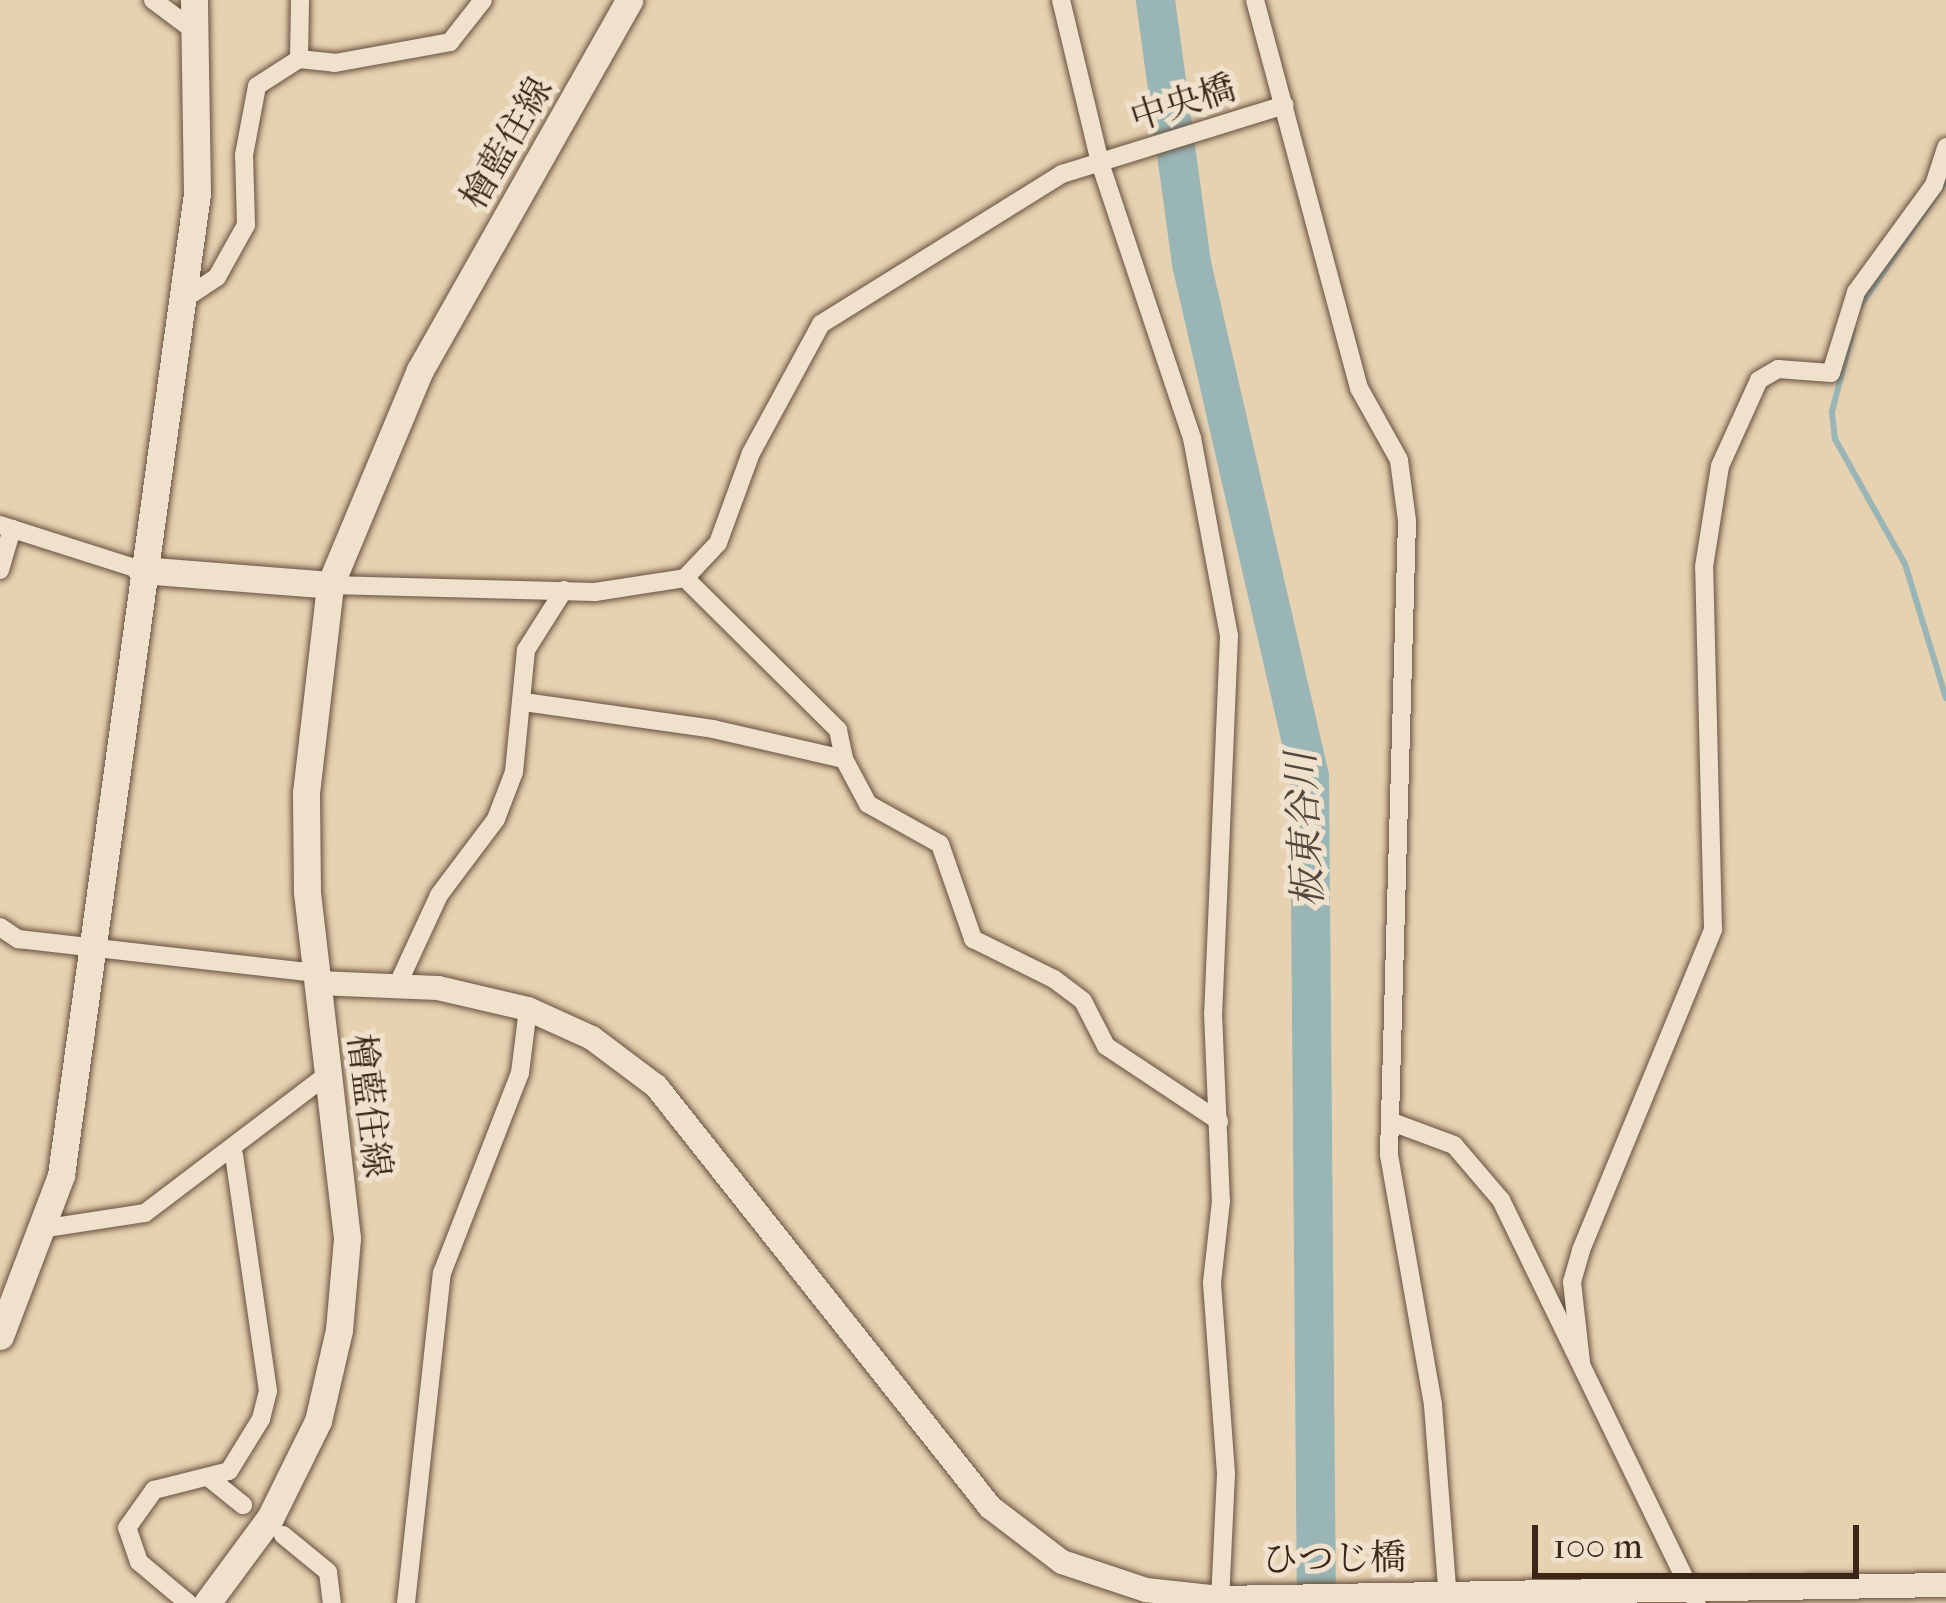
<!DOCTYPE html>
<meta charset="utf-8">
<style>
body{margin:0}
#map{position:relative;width:1946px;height:1603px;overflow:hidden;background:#e6d1b1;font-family:"IM FELL French Canon","Noto Serif JP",serif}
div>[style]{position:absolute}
.stream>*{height:6px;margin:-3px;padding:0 3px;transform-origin:3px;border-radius:3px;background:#99b5b5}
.river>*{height:39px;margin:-19.5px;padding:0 19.5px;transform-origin:19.5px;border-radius:19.5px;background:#99b5b5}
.roads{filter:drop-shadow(0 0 3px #66503e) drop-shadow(0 0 3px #66503e)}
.minor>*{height:18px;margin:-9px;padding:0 9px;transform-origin:9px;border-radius:9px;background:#efe1cc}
.tertiary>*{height:24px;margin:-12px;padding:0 12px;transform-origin:12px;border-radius:12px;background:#efe1cc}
.secondary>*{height:27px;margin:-13.5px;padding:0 13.5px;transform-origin:13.5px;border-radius:13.5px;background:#efe1cc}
span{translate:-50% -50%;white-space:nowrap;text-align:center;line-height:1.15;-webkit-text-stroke:10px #efe1cc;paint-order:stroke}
.street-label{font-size:36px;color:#3b2517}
.water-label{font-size:39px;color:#52493e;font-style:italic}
.scale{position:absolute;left:1532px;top:1525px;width:327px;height:54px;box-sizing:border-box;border:6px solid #3b2517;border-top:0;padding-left:15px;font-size:36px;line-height:42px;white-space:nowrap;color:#3b2517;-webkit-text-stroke:9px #efe1cc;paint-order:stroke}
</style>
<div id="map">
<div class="stream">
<i style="left:1860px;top:306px;width:152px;rotate:-55.5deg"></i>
<i style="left:1853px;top:330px;width:85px;rotate:104.4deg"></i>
<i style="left:1832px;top:412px;width:27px;rotate:84deg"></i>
<i style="left:1835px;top:439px;width:143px;rotate:60.8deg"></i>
<i style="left:1905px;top:564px;width:140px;rotate:73deg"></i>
</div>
<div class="river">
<i style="left:1155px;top:0;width:265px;rotate:82.2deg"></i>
<i style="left:1191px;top:263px;width:526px;rotate:77.05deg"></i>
<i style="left:1309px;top:776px;width:827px;rotate:89.52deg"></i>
</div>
<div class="roads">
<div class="minor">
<i style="left:153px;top:0;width:54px;rotate:36.7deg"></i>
<i style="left:1061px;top:0;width:168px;rotate:76.5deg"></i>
<i style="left:1100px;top:163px;width:290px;rotate:71.5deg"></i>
<i style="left:1192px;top:438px;width:201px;rotate:79.4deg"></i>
<i style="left:1229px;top:636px;width:377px;rotate:92.4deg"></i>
<i style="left:1213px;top:1013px;width:188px;rotate:87.6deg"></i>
<i style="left:1221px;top:1201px;width:82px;rotate:96.3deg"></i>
<i style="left:1212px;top:1283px;width:192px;rotate:85.8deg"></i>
<i style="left:1226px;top:1474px;width:129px;rotate:92.7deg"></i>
<i style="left:1255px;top:0;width:402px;rotate:75deg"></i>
<i style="left:1359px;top:388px;width:82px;rotate:60.9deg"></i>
<i style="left:1399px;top:460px;width:62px;rotate:82.5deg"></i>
<i style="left:1407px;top:521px;width:634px;rotate:91.63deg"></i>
<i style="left:1389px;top:1155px;width:254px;rotate:80deg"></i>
<i style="left:1433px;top:1405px;width:198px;rotate:85.6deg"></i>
<i style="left:299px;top:59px;width:59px;rotate:-89deg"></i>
<i style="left:181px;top:301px;width:43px;rotate:-33.7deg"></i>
<i style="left:217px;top:277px;width:60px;rotate:-60.9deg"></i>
<i style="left:246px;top:225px;width:70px;rotate:-91.6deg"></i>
<i style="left:244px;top:155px;width:70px;rotate:-79.3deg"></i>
<i style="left:257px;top:86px;width:50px;rotate:-32.7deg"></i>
<i style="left:299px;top:59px;width:36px;rotate:6deg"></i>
<i style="left:335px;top:63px;width:117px;rotate:-10.3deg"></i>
<i style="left:450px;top:42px;width:53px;rotate:-51.8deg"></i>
<i style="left:0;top:525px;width:148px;rotate:17.7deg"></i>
<i style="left:0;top:570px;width:43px;rotate:-73.7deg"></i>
<i style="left:685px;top:578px;width:216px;rotate:44.8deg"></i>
<i style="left:838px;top:730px;width:30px;rotate:78deg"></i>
<i style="left:330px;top:585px;width:265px;rotate:1.5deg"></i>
<i style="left:595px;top:592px;width:91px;rotate:-8.8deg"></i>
<i style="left:685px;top:578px;width:48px;rotate:-46.7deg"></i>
<i style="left:718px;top:543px;width:96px;rotate:-69.9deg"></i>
<i style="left:751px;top:453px;width:147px;rotate:-61.5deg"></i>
<i style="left:821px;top:324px;width:284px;rotate:-31.9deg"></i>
<i style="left:1062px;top:174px;width:233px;rotate:-17.2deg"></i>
<i style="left:524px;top:702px;width:191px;rotate:8.1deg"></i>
<i style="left:713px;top:729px;width:134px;rotate:12.9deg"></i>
<i style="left:844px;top:759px;width:51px;rotate:61.9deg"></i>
<i style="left:868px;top:804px;width:82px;rotate:29.1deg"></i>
<i style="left:940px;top:844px;width:101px;rotate:70.8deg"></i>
<i style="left:973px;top:939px;width:90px;rotate:26.3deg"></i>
<i style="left:1054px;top:979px;width:36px;rotate:37deg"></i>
<i style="left:1083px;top:1001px;width:51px;rotate:62.9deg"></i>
<i style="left:1106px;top:1046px;width:136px;rotate:33.6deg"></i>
<i style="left:0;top:927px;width:22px;rotate:34deg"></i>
<i style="left:18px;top:939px;width:300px;rotate:6.5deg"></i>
<i style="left:397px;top:986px;width:100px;rotate:-65.2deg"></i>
<i style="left:439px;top:895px;width:95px;rotate:-53.1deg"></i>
<i style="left:496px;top:819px;width:50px;rotate:-69deg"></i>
<i style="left:514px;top:772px;width:123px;rotate:-84.4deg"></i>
<i style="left:526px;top:650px;width:71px;rotate:-57.7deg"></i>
<i style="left:1392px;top:1122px;width:66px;rotate:20.4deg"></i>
<i style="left:1454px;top:1145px;width:72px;rotate:49.5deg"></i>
<i style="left:1501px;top:1200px;width:448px;rotate:64.1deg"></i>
<i style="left:47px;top:1228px;width:99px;rotate:-8.7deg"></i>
<i style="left:145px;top:1213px;width:228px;rotate:-37.2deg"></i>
<i style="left:1581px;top:1362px;width:81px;rotate:-96.4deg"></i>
<i style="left:1572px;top:1282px;width:33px;rotate:-74deg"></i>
<i style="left:1581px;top:1250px;width:347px;rotate:-67.6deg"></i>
<i style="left:1713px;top:929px;width:362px;rotate:-91.4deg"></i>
<i style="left:1704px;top:567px;width:102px;rotate:-81deg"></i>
<i style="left:1720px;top:466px;width:94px;rotate:-65.6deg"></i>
<i style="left:1759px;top:380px;width:22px;rotate:-30deg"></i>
<i style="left:1778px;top:369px;width:53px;rotate:4.3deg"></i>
<i style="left:1831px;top:373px;width:85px;rotate:-72.8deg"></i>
<i style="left:1856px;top:292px;width:132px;rotate:-53.9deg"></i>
<i style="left:1934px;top:185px;width:40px;rotate:-72deg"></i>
<i style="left:208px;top:1477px;width:45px;rotate:38.7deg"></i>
<i style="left:283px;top:1535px;width:58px;rotate:39.4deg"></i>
<i style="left:328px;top:1572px;width:31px;rotate:83deg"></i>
<i style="left:188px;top:1603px;width:64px;rotate:-140.1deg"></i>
<i style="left:139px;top:1562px;width:36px;rotate:-109deg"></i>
<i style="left:127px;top:1528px;width:47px;rotate:-54.6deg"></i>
<i style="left:154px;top:1490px;width:77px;rotate:-14.2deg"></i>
<i style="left:229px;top:1471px;width:61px;rotate:-58.4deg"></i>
<i style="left:261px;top:1419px;width:29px;rotate:-76deg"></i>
<i style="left:268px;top:1391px;width:239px;rotate:-98.2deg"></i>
<i style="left:406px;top:1603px;width:332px;rotate:-83.8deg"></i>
<i style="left:442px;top:1273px;width:215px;rotate:-68.7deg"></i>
<i style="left:520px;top:1073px;width:64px;rotate:-82.9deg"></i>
</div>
<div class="tertiary">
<i style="left:318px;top:983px;width:120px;rotate:2.4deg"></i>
<i style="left:438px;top:988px;width:92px;rotate:13.1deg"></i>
<i style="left:528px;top:1009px;width:70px;rotate:24.4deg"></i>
<i style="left:592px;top:1038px;width:80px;rotate:36.9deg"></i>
<i style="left:656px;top:1086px;width:537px;rotate:51.57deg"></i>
<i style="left:990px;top:1507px;width:91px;rotate:37.4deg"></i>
<i style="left:1062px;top:1562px;width:89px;rotate:18.4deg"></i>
<i style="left:1146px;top:1590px;width:74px;rotate:6.2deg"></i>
<i style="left:1220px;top:1598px;width:726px;rotate:-1.03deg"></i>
</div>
<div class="secondary">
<i style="left:141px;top:570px;width:190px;rotate:4.5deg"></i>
<i style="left:0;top:1336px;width:172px;rotate:-69.2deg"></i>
<i style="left:61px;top:1175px;width:990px;rotate:-82.11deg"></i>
<i style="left:197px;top:194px;width:194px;rotate:-90.9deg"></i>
<i style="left:207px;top:1603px;width:106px;rotate:-53.5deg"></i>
<i style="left:270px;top:1518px;width:108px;rotate:-63.7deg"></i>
<i style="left:318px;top:1421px;width:93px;rotate:-77deg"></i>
<i style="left:339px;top:1330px;width:92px;rotate:-85deg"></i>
<i style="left:347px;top:1238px;width:348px;rotate:-96.6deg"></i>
<i style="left:307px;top:892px;width:99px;rotate:-90.6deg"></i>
<i style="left:306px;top:793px;width:209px;rotate:-83.4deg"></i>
<i style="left:330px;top:585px;width:233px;rotate:-67.3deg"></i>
<i style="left:420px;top:370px;width:425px;rotate:-60.5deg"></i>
</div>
</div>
<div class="street-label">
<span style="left:1183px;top:103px;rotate:-18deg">中央橋</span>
<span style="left:507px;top:143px;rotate:-60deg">檜藍住線</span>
<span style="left:369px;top:1106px;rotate:83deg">檜藍住線</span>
<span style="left:1334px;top:1559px;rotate:-1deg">ひつじ橋</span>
</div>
<div class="water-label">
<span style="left:1305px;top:830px;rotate:-93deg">板東谷川</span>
</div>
<div class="scale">100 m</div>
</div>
